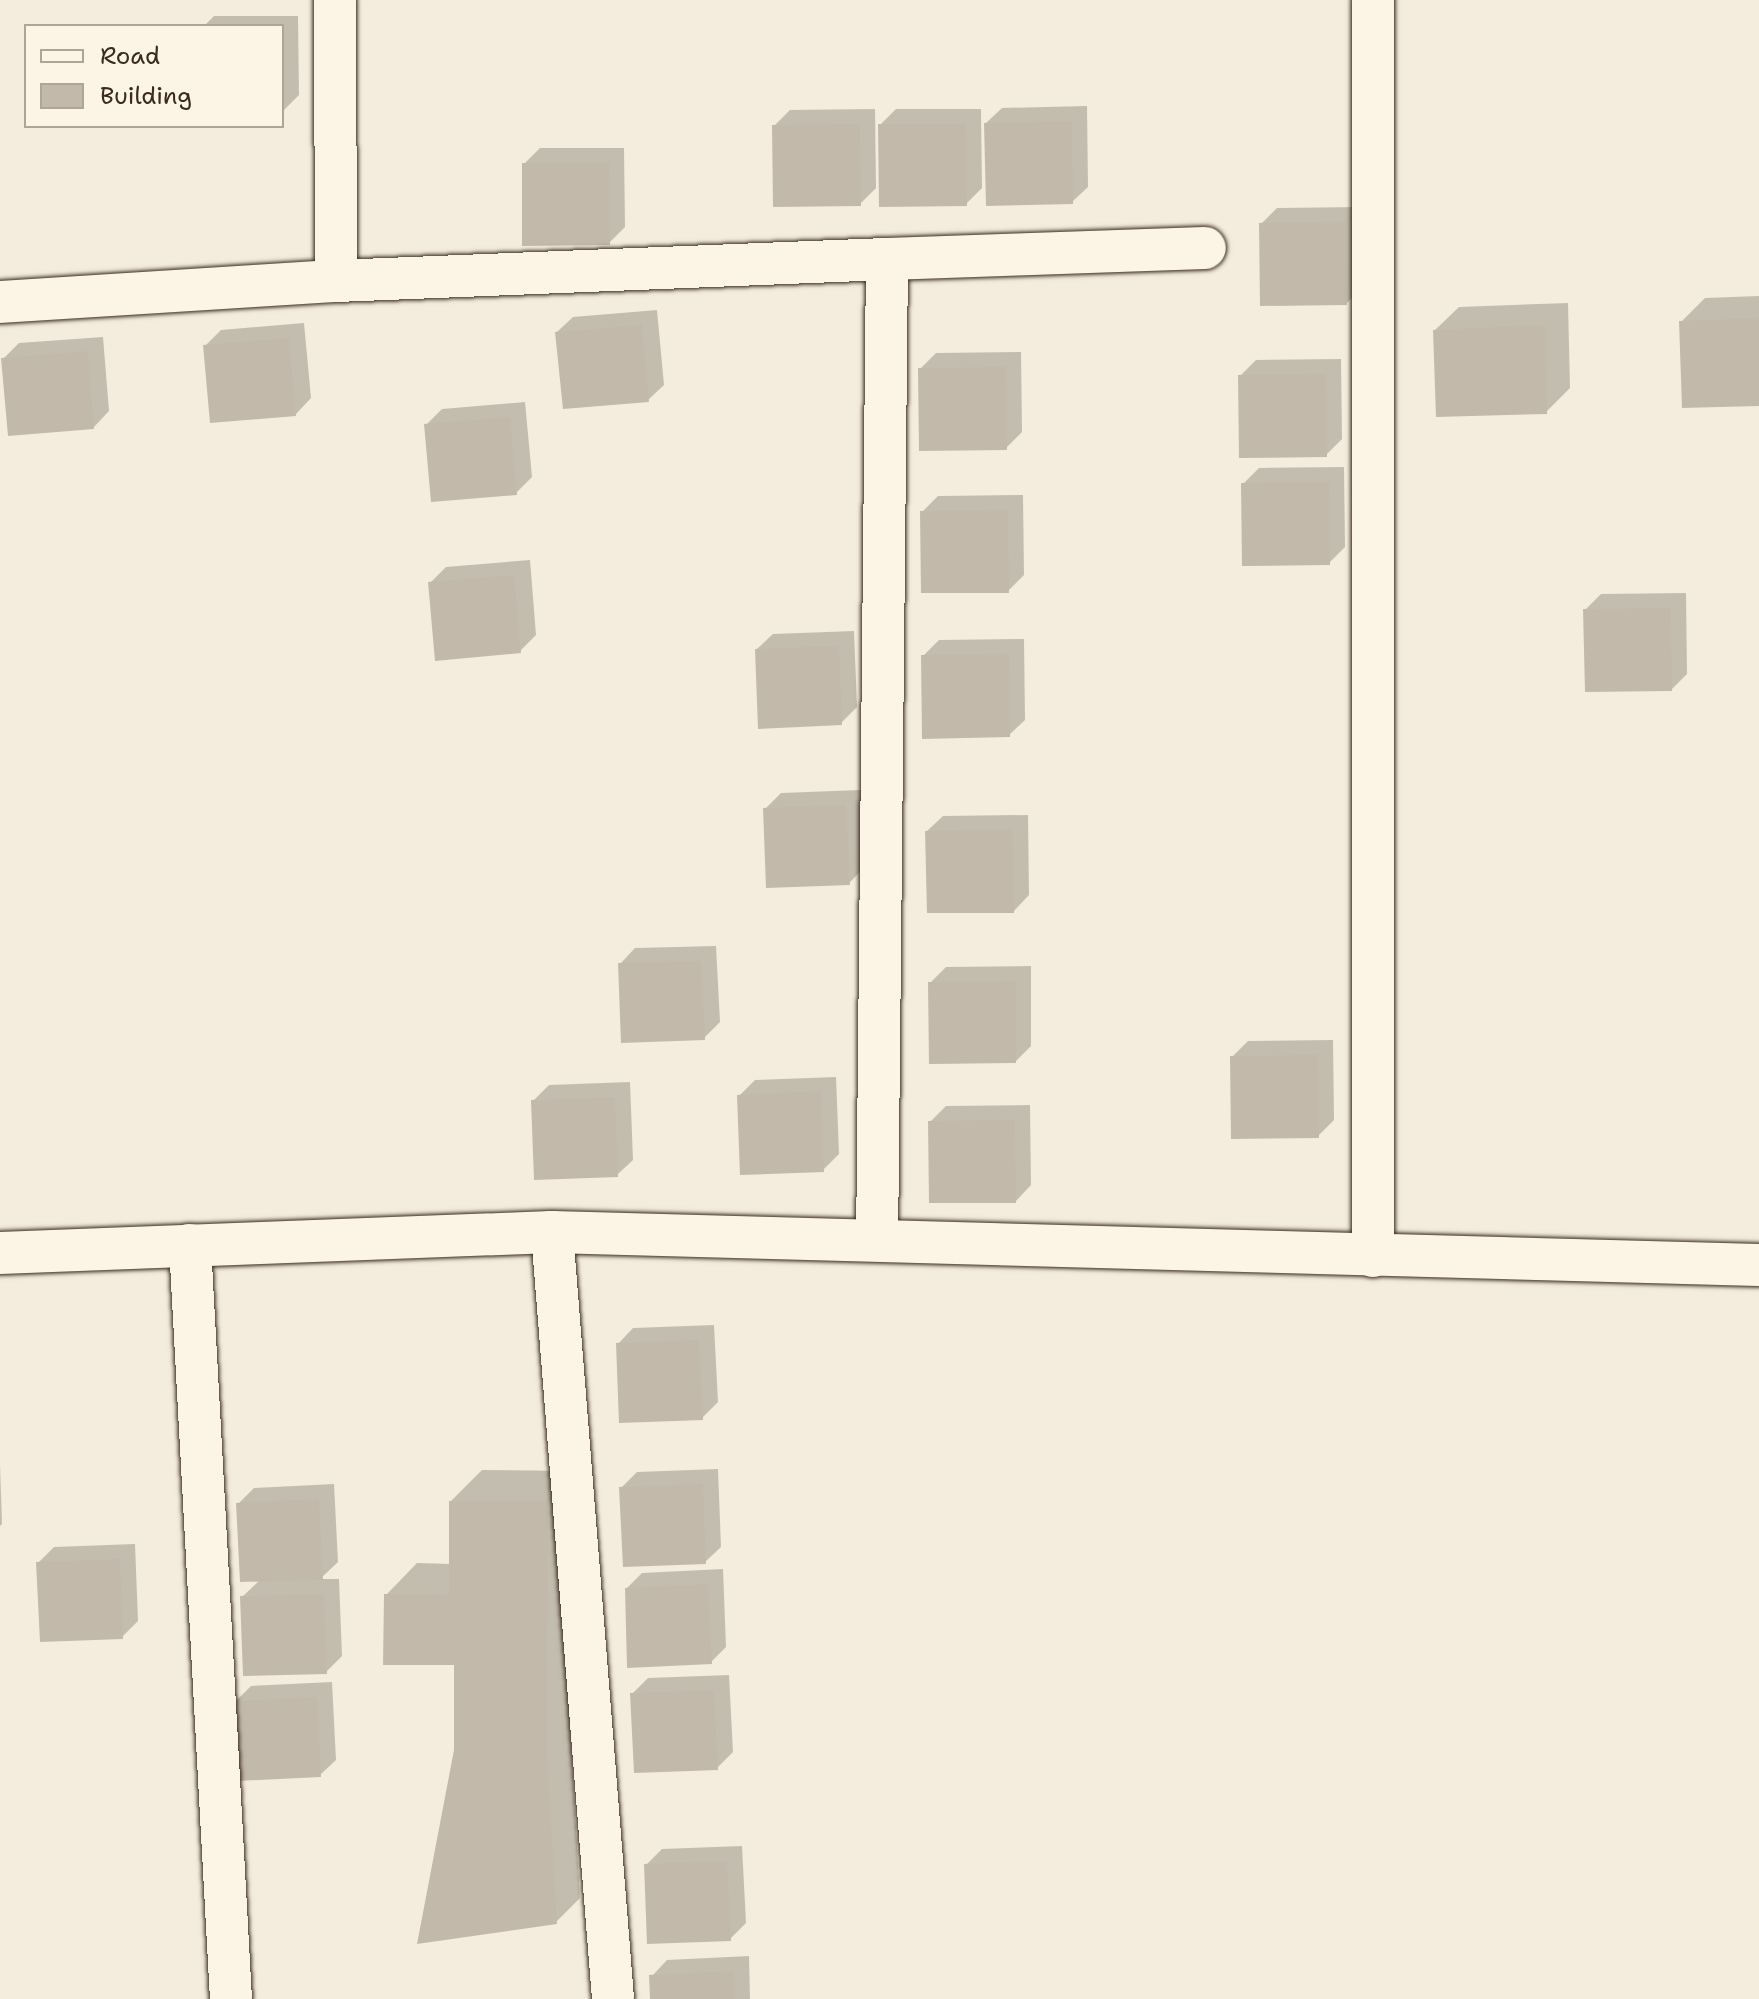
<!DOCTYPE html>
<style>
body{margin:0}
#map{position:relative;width:1759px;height:1999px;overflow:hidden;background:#f4eddd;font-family:"Shantell Sans",sans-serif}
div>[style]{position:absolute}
.shadow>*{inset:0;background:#0003}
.building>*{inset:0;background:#c3b9aa}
.roads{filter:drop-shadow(0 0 2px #3b2a1e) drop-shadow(0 0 2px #3b2a1e)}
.street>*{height:42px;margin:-21px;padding:0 21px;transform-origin:21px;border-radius:21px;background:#fcf5e5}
span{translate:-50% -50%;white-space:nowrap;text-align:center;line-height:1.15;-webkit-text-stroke:6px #fcf5e5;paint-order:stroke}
.legend{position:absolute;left:24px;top:24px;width:260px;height:104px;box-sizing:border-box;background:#fcf5e5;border:2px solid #afa495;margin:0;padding:10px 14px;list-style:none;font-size:24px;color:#3b2a1e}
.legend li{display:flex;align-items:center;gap:16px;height:40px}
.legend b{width:40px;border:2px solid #afa495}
</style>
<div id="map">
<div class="shadow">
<i style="clip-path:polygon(214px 16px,298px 16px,299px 95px,283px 111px,282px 26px,204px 26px)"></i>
<i style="clip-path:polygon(1087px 106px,1088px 187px,1072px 202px,986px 123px,1002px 108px)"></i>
<i style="clip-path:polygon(875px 109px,876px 188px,860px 204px,774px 126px,790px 110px)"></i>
<i style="clip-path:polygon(896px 109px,981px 109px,982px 188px,966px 204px,880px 125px)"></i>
<i style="clip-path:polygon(540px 148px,624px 148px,625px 227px,609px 243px,524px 164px)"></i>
<i style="clip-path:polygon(1361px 207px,1362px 287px,1347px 303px,1261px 224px,1277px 208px)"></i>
<i style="clip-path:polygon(1759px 296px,1759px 404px,1681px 322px,1705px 298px)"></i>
<i style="clip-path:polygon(1568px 303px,1570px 388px,1546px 412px,1435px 330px,1459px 307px)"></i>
<i style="clip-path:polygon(657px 310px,664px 385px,648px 400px,557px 332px,573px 317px)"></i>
<i style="clip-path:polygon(304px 323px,311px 398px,296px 414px,205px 346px,221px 330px)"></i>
<i style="clip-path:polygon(103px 337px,109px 411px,94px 427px,3px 359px,19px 343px)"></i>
<i style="clip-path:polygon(1021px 352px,1022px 432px,1006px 448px,920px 369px,936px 353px)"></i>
<i style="clip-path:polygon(1341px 359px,1342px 439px,1326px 455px,1240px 376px,1256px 360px)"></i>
<i style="clip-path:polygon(525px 402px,532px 477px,516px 493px,426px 425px,442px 409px)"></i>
<i style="clip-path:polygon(1344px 467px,1345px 547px,1329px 563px,1243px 484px,1259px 468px)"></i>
<i style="clip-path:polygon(1023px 495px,1024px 575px,1008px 591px,922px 512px,938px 496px)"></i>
<i style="clip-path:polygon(530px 560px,536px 635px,520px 651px,430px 583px,446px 567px)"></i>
<i style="clip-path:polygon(1686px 593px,1687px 674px,1672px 689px,1585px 610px,1601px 594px)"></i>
<i style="clip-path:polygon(854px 631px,857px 707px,841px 723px,757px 649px,773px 634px)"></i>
<i style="clip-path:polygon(1024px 639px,1025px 720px,1009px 735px,923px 656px,939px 640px)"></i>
<i style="clip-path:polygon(861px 790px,865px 867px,849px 883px,765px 809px,781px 793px)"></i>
<i style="clip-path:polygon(1028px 815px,1029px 895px,1014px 911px,927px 831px,943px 816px)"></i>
<i style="clip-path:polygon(716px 946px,720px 1022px,704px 1038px,620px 964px,635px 948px)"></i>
<i style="clip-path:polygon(1031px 966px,1031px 1046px,1016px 1061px,930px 983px,946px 967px)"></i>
<i style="clip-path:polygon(1333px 1040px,1334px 1120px,1318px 1136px,1232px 1057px,1248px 1041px)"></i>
<i style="clip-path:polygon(836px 1077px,839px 1154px,823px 1170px,739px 1096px,755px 1080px)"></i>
<i style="clip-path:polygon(630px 1082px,633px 1160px,617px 1175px,533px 1101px,549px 1085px)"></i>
<i style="clip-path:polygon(1030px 1105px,1031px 1185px,1016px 1201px,930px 1122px,946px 1106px)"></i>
<i style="clip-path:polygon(714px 1325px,718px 1402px,702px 1418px,618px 1344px,633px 1328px)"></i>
<i style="clip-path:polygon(0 1464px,2px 1524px,0 1526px)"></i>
<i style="clip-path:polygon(718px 1469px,721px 1547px,705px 1562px,621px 1488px,637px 1472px)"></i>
<i style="clip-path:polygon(482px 1470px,578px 1471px,577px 1717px,570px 1725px,580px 1898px,556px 1922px,456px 1750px,456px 1663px,386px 1595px,417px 1563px,451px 1564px,451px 1501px)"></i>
<i style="clip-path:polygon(334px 1484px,338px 1562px,320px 1579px,339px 1579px,342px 1656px,326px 1672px,242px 1597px,260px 1580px,238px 1504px,254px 1488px)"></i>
<i style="clip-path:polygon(135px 1544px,138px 1621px,122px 1637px,38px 1563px,54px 1547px)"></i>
<i style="clip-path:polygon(723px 1569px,726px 1647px,711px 1662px,627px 1588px,642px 1573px)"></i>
<i style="clip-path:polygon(729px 1675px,733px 1752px,717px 1768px,632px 1694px,648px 1678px)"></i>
<i style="clip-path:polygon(332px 1682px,336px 1760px,320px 1775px,236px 1701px,251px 1686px)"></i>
<i style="clip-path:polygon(742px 1846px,746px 1923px,730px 1939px,646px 1865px,662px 1849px)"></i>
<i style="clip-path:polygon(749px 1956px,750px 1999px,653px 1999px,652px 1976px,667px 1960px)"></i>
</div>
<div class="building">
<i style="clip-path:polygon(1072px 121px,1073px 204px,986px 206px,984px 123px)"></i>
<i style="clip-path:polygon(860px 124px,861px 206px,773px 207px,772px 125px)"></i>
<i style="clip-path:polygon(878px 124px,966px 124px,967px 206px,879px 207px)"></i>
<i style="clip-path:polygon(522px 163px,609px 163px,610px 245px,522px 246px)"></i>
<i style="clip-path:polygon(1346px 222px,1347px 305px,1260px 306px,1259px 223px)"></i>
<i style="clip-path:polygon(1759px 318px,1759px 406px,1682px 408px,1679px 321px)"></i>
<i style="clip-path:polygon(642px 325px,649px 402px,563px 409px,555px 332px)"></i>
<i style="clip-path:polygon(1545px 325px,1547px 414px,1436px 417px,1433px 330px)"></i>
<i style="clip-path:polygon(289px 338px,296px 416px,210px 423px,203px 345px)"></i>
<i style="clip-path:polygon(88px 351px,94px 429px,8px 436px,1px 358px)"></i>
<i style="clip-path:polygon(1006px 367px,1007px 450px,919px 451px,918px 368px)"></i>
<i style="clip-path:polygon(1326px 374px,1327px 457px,1239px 458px,1238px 375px)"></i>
<i style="clip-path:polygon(510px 417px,517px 495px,431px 502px,424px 424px)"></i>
<i style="clip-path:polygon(1329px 482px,1330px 565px,1242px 566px,1241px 483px)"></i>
<i style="clip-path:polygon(1008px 510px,1009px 593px,921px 593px,920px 511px)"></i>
<i style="clip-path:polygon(514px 575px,521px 653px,435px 661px,428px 582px)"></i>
<i style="clip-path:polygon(1671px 608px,1672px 691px,1585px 692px,1583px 609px)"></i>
<i style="clip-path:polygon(839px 646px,842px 725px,758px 729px,755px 649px)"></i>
<i style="clip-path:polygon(1009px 654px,1010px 737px,922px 739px,921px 655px)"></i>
<i style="clip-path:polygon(846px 805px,850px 885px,766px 888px,763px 808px)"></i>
<i style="clip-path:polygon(1013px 829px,1014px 913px,927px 913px,925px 831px)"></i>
<i style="clip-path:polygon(701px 961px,705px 1040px,621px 1043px,618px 963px)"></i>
<i style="clip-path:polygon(1016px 981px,1016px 1063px,929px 1064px,928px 982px)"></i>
<i style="clip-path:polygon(1318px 1055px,1319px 1138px,1231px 1139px,1230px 1056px)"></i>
<i style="clip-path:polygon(821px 1091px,824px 1172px,740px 1175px,737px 1095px)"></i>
<i style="clip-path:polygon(615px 1097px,618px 1177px,534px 1180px,531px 1100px)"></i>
<i style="clip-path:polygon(1015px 1120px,1016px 1203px,929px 1203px,928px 1121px)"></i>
<i style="clip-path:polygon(699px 1340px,703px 1420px,619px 1423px,616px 1343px)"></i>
<i style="clip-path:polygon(703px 1484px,706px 1564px,623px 1567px,619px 1487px)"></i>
<i style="clip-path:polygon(319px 1499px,323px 1580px,240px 1582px,236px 1503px)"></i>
<i style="clip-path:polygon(449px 1501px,548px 1501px,547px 1750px,557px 1924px,417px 1944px,454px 1750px,454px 1665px,383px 1665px,384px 1594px,449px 1595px)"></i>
<i style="clip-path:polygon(120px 1559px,123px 1639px,40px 1642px,36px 1562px)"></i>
<i style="clip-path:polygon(708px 1584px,712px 1664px,627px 1668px,625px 1588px)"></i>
<i style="clip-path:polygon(324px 1594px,327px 1674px,243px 1676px,240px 1596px)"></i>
<i style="clip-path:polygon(714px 1690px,718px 1770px,634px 1773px,630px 1693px)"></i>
<i style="clip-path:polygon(317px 1697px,321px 1777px,237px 1781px,234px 1701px)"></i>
<i style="clip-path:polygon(727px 1861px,731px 1941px,647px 1944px,644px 1864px)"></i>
<i style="clip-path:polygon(734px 1971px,735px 1999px,650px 1999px,649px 1975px)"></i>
</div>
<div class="roads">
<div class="street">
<i style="left:335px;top:0;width:281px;rotate:89.8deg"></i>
<i style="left:887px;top:259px;width:318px;rotate:-2deg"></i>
<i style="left:0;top:302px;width:337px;rotate:-3.6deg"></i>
<i style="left:336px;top:281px;width:551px;rotate:-2.29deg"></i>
<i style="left:887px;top:259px;width:981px;rotate:90.58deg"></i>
<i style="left:552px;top:1232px;width:769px;rotate:85.45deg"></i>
<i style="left:190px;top:1245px;width:755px;rotate:86.89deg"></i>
<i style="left:0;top:1253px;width:552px;rotate:-2.18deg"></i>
<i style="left:552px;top:1232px;width:1207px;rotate:1.57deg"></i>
<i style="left:1373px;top:1256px;width:1256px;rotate:-90deg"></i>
</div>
</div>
<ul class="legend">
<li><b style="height:10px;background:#fcf5e5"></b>Road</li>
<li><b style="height:22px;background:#c3b9aa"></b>Building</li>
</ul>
</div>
